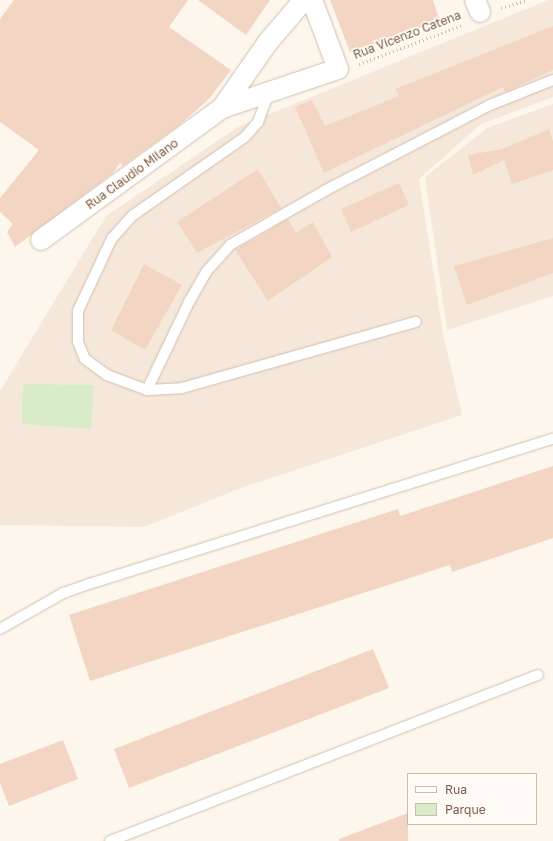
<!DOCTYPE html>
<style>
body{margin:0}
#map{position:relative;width:553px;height:841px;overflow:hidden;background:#fdf6ec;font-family:"Golos Text",sans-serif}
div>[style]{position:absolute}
.residential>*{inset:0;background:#f5e8da}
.green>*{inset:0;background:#d8ecc9}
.building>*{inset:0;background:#f3d5c3}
.path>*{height:2.5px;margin-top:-1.25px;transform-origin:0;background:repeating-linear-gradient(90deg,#d9b8a5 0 1px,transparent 0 4px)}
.roads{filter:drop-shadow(0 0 1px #d1beb0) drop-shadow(0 0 1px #d1beb0)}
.lane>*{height:10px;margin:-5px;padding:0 5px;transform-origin:5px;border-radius:5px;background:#fff}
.street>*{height:20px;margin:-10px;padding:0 10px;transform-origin:10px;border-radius:10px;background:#fff}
span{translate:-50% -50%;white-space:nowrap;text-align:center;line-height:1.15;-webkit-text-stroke:3.5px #fffaf3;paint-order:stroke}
.street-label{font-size:12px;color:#7a5c4d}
.legend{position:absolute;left:407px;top:773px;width:130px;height:52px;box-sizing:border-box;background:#fffaf3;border:1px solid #cabbb1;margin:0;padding:5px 7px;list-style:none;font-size:12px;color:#7a5c4d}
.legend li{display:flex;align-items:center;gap:8px;height:20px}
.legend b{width:20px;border:1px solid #cabbb1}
</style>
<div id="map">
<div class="residential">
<i style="clip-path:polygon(548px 0,553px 0,553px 97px,481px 124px,419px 179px,443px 333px,462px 415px,238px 489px,144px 527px,0 525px,0 391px,106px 216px,238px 127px)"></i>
<i style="clip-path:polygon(553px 104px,553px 296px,447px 330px,425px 177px,487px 128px)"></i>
</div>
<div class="green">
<i style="clip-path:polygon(23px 384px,94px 385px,91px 429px,22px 424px)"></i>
</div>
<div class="building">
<i style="clip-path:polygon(14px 0,188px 0,169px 27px,231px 70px,209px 99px,178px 126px,123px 166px,120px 163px,113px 173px,15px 247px,7px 232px,13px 224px,0 212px,0 198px,39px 150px,0 122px,0 19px)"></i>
<i style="clip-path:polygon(198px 0,270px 0,246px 35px)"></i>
<i style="clip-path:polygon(330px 0,433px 0,440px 21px,350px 52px)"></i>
<i style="clip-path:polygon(553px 26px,553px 70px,505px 92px,503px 87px,324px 173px,295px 107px,312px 100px,325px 126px,399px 96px,395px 89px)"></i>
<i style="clip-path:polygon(549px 129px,553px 142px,553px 170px,512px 184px,504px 160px,473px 175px,468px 155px,502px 149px)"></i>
<i style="clip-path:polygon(258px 169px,281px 208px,197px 253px,177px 222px)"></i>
<i style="clip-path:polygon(399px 183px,409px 205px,351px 232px,341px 209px)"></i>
<i style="clip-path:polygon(288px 219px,296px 233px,313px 222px,332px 257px,268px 301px,235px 250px)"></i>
<i style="clip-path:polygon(553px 238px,553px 273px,467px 305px,454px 266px)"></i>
<i style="clip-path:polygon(144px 264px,182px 285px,145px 350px,111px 330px)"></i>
<i style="clip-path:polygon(553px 466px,553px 538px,452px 572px,450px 565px,90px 681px,69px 615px,398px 509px,400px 516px)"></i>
<i style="clip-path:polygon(373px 649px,389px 688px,129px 788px,114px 749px)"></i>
<i style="clip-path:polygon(63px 740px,78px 779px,9px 806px,0 783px,0 764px)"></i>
<i style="clip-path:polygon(408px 813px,408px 841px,339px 841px,339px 839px)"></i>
</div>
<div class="path">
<i style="left:501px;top:8px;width:27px;rotate:-17deg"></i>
<i style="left:359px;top:64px;width:111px;rotate:-20.6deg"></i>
</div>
<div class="roads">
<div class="lane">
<i style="left:269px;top:92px;width:32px;rotate:110deg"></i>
<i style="left:258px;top:122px;width:20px;rotate:131deg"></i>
<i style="left:245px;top:137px;width:136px;rotate:145.1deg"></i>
<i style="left:133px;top:215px;width:31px;rotate:132deg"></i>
<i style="left:112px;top:238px;width:81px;rotate:115deg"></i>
<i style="left:78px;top:311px;width:31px;rotate:90deg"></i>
<i style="left:78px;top:342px;width:18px;rotate:68deg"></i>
<i style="left:85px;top:359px;width:27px;rotate:36deg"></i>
<i style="left:107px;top:375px;width:43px;rotate:20.6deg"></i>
<i style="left:147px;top:390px;width:35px;rotate:-3deg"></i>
<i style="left:182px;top:388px;width:243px;rotate:-15.8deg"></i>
<i style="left:147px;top:390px;width:98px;rotate:-64.5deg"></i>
<i style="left:189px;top:302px;width:34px;rotate:-60deg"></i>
<i style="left:206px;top:272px;width:36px;rotate:-48deg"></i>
<i style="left:230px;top:245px;width:111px;rotate:-29.8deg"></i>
<i style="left:326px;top:190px;width:185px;rotate:-27.4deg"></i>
<i style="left:490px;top:105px;width:68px;rotate:-21.6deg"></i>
<i style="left:0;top:629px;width:73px;rotate:-29.7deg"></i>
<i style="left:63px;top:593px;width:28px;rotate:-19deg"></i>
<i style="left:89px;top:584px;width:486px;rotate:-17.4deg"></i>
<i style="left:110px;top:841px;width:459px;rotate:-21.2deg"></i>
</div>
<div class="street">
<i style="left:475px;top:0;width:13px;rotate:67deg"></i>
<i style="left:222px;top:108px;width:122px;rotate:-18.6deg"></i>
<i style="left:338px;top:69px;width:74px;rotate:-110.6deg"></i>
<i style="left:41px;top:240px;width:224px;rotate:-36.1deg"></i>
<i style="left:222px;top:108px;width:80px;rotate:-55.1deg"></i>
<i style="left:268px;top:42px;width:55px;rotate:-49.4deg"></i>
</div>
</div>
<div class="street-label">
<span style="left:407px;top:35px;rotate:-21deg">Rua Vicenzo Catena</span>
<span style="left:132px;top:174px;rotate:-36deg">Rua Claudio Milano</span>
</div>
<ul class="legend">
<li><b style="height:5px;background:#fff"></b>Rua</li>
<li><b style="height:11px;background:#d8ecc9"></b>Parque</li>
</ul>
</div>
